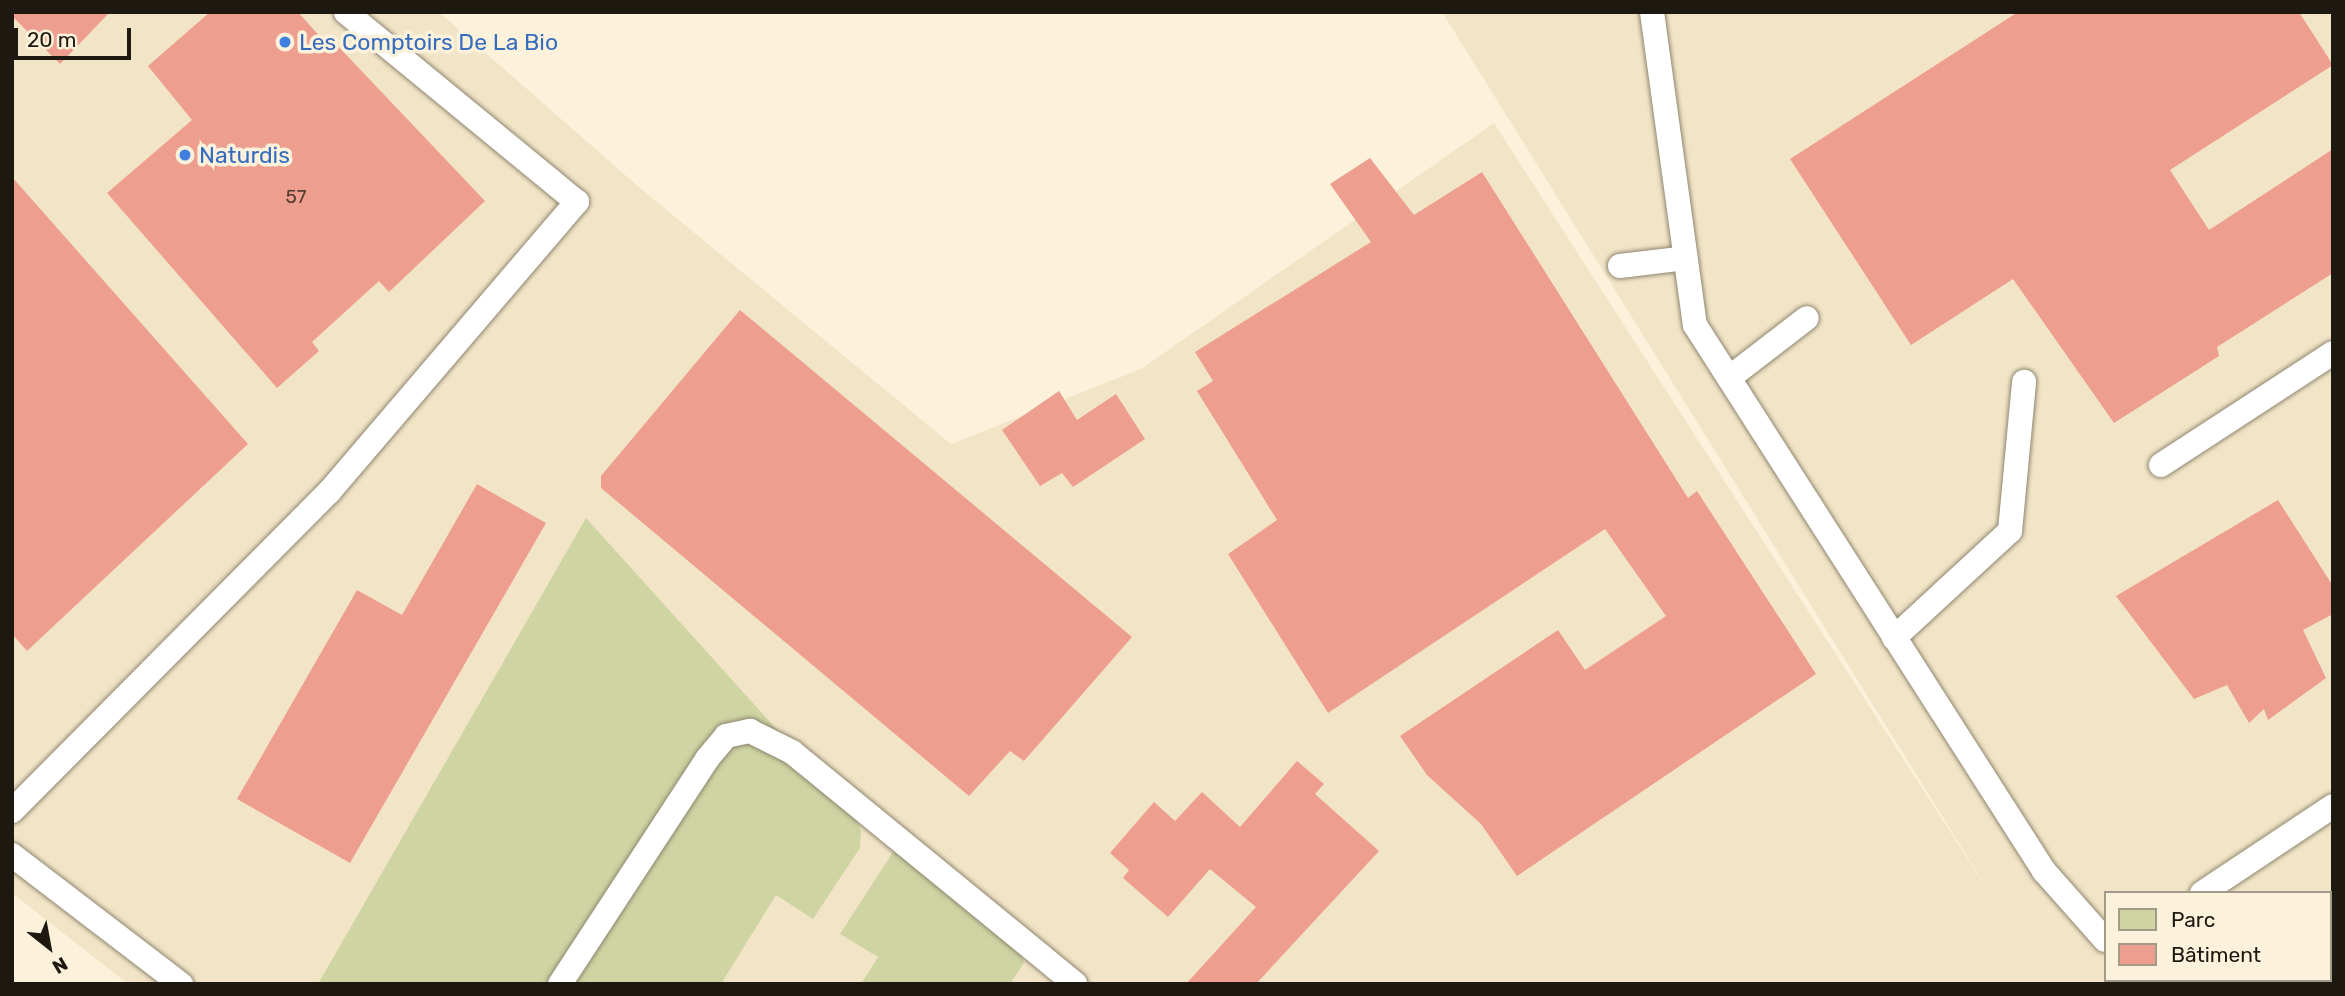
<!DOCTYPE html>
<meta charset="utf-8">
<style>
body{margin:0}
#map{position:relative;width:2345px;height:996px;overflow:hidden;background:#fcf2db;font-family:Rubik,sans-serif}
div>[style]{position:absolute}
.built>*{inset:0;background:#f2e5c7}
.green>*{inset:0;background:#ced4a2}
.building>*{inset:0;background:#ed9e8e}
.roads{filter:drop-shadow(0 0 2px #8f8671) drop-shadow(0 0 2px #8f8671)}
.lane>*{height:24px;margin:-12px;padding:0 12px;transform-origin:12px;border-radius:12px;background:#fff}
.dots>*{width:19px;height:19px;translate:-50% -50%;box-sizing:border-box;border:4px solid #fcf2db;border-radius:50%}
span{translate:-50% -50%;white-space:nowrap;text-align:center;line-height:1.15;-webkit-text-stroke:7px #fcf2db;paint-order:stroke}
.number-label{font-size:19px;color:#513a30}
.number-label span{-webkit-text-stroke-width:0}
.shop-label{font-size:23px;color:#366cbe}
.left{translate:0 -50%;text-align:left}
.frame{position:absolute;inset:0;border:14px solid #1d1911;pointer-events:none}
.legend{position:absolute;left:2104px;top:891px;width:228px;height:91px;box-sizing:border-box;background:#fcf2db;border:2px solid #a39b8a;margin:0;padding:9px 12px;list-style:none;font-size:21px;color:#1d1911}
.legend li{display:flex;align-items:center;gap:14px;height:35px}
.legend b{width:35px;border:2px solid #a39b8a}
.north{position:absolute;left:14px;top:912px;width:70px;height:70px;-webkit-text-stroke:5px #fcf2db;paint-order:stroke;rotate:149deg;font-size:19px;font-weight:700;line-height:28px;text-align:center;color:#1d1911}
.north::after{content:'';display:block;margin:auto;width:24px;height:32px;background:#1d1911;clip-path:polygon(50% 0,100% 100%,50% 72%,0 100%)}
.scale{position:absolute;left:14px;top:28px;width:117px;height:32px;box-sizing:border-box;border:4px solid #1d1911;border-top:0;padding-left:9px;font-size:21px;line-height:24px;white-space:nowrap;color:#1d1911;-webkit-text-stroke:5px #fcf2db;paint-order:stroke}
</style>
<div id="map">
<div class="built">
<i style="clip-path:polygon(evenodd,12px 12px,439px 12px,640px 188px,951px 444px,1141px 369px,1494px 123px,1998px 906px,1442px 12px,2333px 12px,2333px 984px,128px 984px,12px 893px,12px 12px,2105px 893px,2329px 893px,2329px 980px,2105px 980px,2105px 893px)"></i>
</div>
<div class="green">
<i style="clip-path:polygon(586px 518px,854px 815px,861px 831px,860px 848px,813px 919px,776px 895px,721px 984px,318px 984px)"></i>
<i style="clip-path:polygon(893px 852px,905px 854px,1020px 949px,1024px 963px,1010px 984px,861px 984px,878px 957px,840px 934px)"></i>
</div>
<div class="building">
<i style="clip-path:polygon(12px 12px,110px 12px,60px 64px,12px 16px)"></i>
<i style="clip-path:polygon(210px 12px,298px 12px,330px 48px,336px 44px,485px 201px,389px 292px,379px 281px,312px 342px,319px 351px,277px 388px,107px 193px,192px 120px,148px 66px)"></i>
<i style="clip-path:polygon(2018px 12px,2299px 12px,2333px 65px,2170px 170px,2209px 230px,2333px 149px,2333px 273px,2217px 347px,2219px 356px,2114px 423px,2013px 279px,1911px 345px,1790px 159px)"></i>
<i style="clip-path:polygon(1370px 158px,1414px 215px,1482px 172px,1688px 498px,1697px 491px,1816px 674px,1517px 876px,1481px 824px,1427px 775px,1400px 736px,1558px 630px,1585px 670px,1666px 616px,1605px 529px,1328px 713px,1228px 554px,1277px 520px,1197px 391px,1213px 381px,1195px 352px,1371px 242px,1330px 184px)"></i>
<i style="clip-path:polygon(12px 177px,248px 444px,27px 651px,12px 634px)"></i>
<i style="clip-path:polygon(740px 310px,1132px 637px,1024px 761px,1010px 751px,969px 796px,601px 488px,601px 476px)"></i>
<i style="clip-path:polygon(1059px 391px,1077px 420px,1116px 394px,1145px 439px,1073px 487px,1062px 473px,1040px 486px,1002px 430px)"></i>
<i style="clip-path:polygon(477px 484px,546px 523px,350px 863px,237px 799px,357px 590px,402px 615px)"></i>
<i style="clip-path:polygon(2278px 500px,2333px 586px,2333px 614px,2303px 630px,2326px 678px,2268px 720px,2264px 709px,2249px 723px,2227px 685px,2194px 699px,2116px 596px)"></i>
<i style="clip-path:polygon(1297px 761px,1324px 784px,1315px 794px,1379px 851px,1256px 984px,1186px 984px,1256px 907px,1210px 869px,1168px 917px,1123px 878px,1129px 870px,1110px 853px,1154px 802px,1175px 821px,1202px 792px,1240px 827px)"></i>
</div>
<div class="roads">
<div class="lane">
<i style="left:1652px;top:12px;width:316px;rotate:82.2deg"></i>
<i style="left:1695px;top:325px;width:648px;rotate:57.41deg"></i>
<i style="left:2044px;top:871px;width:92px;rotate:48.5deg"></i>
<i style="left:1620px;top:266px;width:66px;rotate:-6.9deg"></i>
<i style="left:1729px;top:378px;width:98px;rotate:-37.6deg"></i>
<i style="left:2161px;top:465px;width:205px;rotate:-33.1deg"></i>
<i style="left:1894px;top:638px;width:158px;rotate:-42.7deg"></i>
<i style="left:2010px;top:531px;width:150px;rotate:-84.6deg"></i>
<i style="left:12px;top:811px;width:450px;rotate:-45.2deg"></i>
<i style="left:329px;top:492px;width:382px;rotate:-49.5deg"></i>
<i style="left:577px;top:202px;width:299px;rotate:-140.6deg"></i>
<i style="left:12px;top:855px;width:213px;rotate:37.4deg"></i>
<i style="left:2202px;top:893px;width:157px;rotate:-33.6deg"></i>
<i style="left:2329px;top:970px;width:5px;rotate:-37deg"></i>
<i style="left:2141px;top:980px;width:6px;rotate:45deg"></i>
<i style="left:2269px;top:980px;width:5px;rotate:53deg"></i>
<i style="left:560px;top:984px;width:269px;rotate:-56.8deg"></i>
<i style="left:707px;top:759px;width:30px;rotate:-50deg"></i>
<i style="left:726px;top:736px;width:25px;rotate:-12deg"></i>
<i style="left:750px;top:731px;width:47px;rotate:26.6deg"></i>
<i style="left:792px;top:752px;width:366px;rotate:39.3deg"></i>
<i style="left:2243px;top:984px;width:5px;rotate:-53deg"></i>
<i style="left:2307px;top:984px;width:7px;rotate:-34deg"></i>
</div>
</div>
<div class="dots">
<i style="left:285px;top:42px;background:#3f7fe0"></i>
<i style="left:185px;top:155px;background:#3f7fe0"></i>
</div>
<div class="number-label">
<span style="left:296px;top:197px">57</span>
</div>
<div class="shop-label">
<span class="left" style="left:299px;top:42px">Les Comptoirs De La Bio</span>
<span class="left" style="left:199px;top:155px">Naturdis</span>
</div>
<div class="frame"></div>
<ul class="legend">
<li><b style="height:19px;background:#ced4a2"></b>Parc</li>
<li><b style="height:19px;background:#ed9e8e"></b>Bâtiment</li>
</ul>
<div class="north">N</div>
<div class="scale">20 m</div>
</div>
